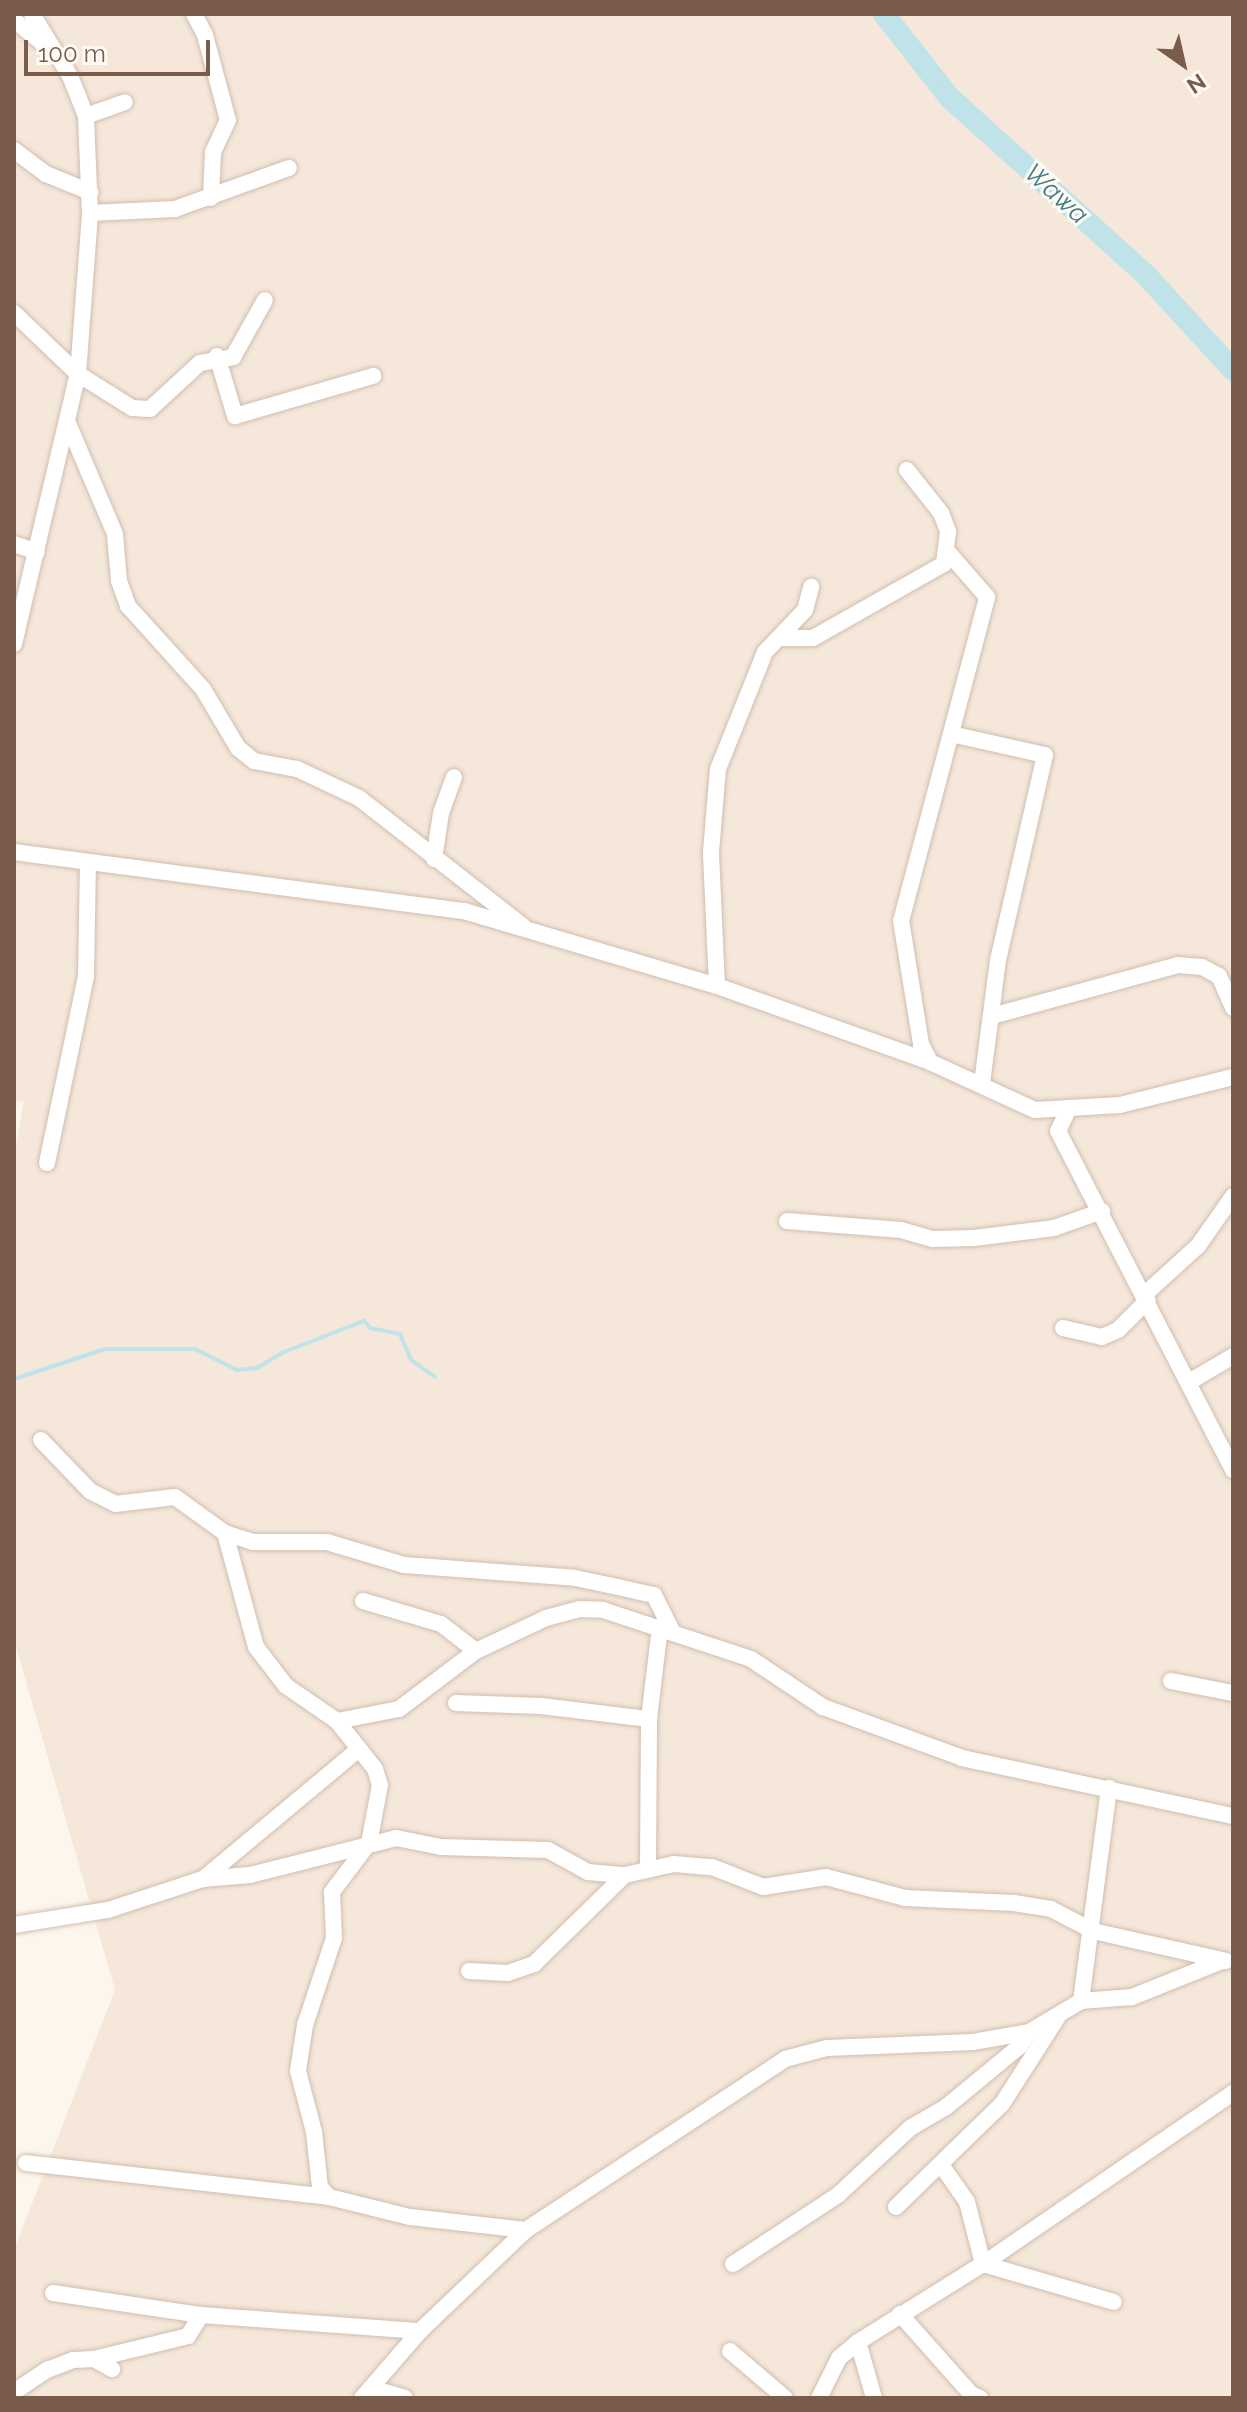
<!DOCTYPE html>
<style>
body{margin:0}
#map{position:relative;width:1247px;height:2412px;overflow:hidden;background:#fdf6ec;font-family:Raleway,sans-serif}
div>[style]{position:absolute}
.residential>*{inset:0;background:#f5e8da}
.stream>*{height:4px;margin:-2px;padding:0 2px;transform-origin:2px;border-radius:2px;background:#bfe3e8}
.river>*{height:22px;margin:-11px;padding:0 11px;transform-origin:11px;border-radius:11px;background:#bfe3e8}
.roads{filter:drop-shadow(0 0 2px #d1beb0) drop-shadow(0 0 2px #d1beb0)}
.minor>*{height:16px;margin:-8px;padding:0 8px;transform-origin:8px;border-radius:8px;background:#fff}
span{translate:-50% -50%;white-space:nowrap;text-align:center;line-height:1.15;-webkit-text-stroke:6px #fffaf3;paint-order:stroke}
.water-label{font-size:26px;color:#437c86;font-style:italic}
.frame{position:absolute;inset:0;border:16px solid #7a5c4d;pointer-events:none}
.north{position:absolute;left:1143px;top:24px;width:80px;height:80px;-webkit-text-stroke:6px #fffaf3;paint-order:stroke;rotate:146deg;font-size:22px;font-weight:700;line-height:32px;text-align:center;color:#7a5c4d}
.north::after{content:'';display:block;margin:auto;width:28px;height:36px;background:#7a5c4d;clip-path:polygon(50% 0,100% 100%,50% 72%,0 100%)}
.scale{position:absolute;left:24px;top:40px;width:186px;height:36px;box-sizing:border-box;border:4px solid #7a5c4d;border-top:0;padding-left:10px;font-size:24px;line-height:28px;white-space:nowrap;color:#7a5c4d;-webkit-text-stroke:6px #fffaf3;paint-order:stroke}
</style>
<div id="map">
<div class="residential">
<i style="clip-path:polygon(14px 14px,1233px 14px,1233px 2398px,14px 2398px,14px 2250px,115px 1990px,14px 1640px,14px 1156px,24px 1101px,14px 1103px)"></i>
</div>
<div class="stream">
<i style="left:14px;top:1379px;width:96px;rotate:-18.2deg"></i>
<i style="left:105px;top:1349px;width:90px"></i>
<i style="left:195px;top:1349px;width:47px;rotate:26.6deg"></i>
<i style="left:237px;top:1370px;width:20px;rotate:-6deg"></i>
<i style="left:257px;top:1368px;width:31px;rotate:-31deg"></i>
<i style="left:284px;top:1352px;width:86px;rotate:-21.2deg"></i>
<i style="left:364px;top:1321px;width:9px;rotate:49deg"></i>
<i style="left:370px;top:1328px;width:31px;rotate:11deg"></i>
<i style="left:400px;top:1334px;width:28px;rotate:67deg"></i>
<i style="left:411px;top:1360px;width:29px;rotate:35deg"></i>
</div>
<div class="river">
<i style="left:884px;top:14px;width:105px;rotate:51.9deg"></i>
<i style="left:949px;top:97px;width:266px;rotate:42.1deg"></i>
<i style="left:1146px;top:275px;width:129px;rotate:47.5deg"></i>
</div>
<div class="roads">
<div class="minor">
<i style="left:194px;top:14px;width:24px;rotate:62deg"></i>
<i style="left:205px;top:35px;width:88px;rotate:74.9deg"></i>
<i style="left:228px;top:120px;width:35px;rotate:115deg"></i>
<i style="left:213px;top:152px;width:46px;rotate:92.5deg"></i>
<i style="left:14px;top:20px;width:41px;rotate:39.1deg"></i>
<i style="left:86px;top:116px;width:41px;rotate:-19.7deg"></i>
<i style="left:14px;top:150px;width:40px;rotate:37deg"></i>
<i style="left:46px;top:174px;width:48px;rotate:22.2deg"></i>
<i style="left:90px;top:213px;width:85px;rotate:-2.7deg"></i>
<i style="left:175px;top:209px;width:121px;rotate:-19.8deg"></i>
<i style="left:14px;top:313px;width:88px;rotate:43.6deg"></i>
<i style="left:78px;top:374px;width:64px;rotate:32.2deg"></i>
<i style="left:132px;top:408px;width:18px;rotate:3deg"></i>
<i style="left:150px;top:409px;width:68px;rotate:-42.6deg"></i>
<i style="left:200px;top:363px;width:34px;rotate:-10deg"></i>
<i style="left:233px;top:357px;width:65px;rotate:-60.7deg"></i>
<i style="left:217px;top:356px;width:63px;rotate:73.3deg"></i>
<i style="left:235px;top:416px;width:144px;rotate:-16.2deg"></i>
<i style="left:67px;top:421px;width:123px;rotate:67deg"></i>
<i style="left:115px;top:534px;width:47px;rotate:85.1deg"></i>
<i style="left:119px;top:581px;width:27px;rotate:70deg"></i>
<i style="left:128px;top:606px;width:112px;rotate:47.9deg"></i>
<i style="left:203px;top:689px;width:69px;rotate:59.3deg"></i>
<i style="left:238px;top:748px;width:21px;rotate:39deg"></i>
<i style="left:254px;top:761px;width:44px;rotate:10.5deg"></i>
<i style="left:297px;top:769px;width:68px;rotate:25.1deg"></i>
<i style="left:359px;top:798px;width:208px;rotate:38deg"></i>
<i style="left:14px;top:544px;width:24px;rotate:19deg"></i>
<i style="left:779px;top:638px;width:34px"></i>
<i style="left:813px;top:638px;width:150px;rotate:-29.5deg"></i>
<i style="left:944px;top:564px;width:33px;rotate:-83deg"></i>
<i style="left:948px;top:531px;width:19px;rotate:-111deg"></i>
<i style="left:941px;top:513px;width:55px;rotate:-128.3deg"></i>
<i style="left:14px;top:644px;width:277px;rotate:-76.7deg"></i>
<i style="left:78px;top:374px;width:161px;rotate:-85.7deg"></i>
<i style="left:90px;top:213px;width:97px;rotate:-92.4deg"></i>
<i style="left:86px;top:116px;width:43px;rotate:-111.8deg"></i>
<i style="left:70px;top:76px;width:73px;rotate:-121.5deg"></i>
<i style="left:951px;top:734px;width:96px;rotate:12.6deg"></i>
<i style="left:1045px;top:755px;width:210px;rotate:102.9deg"></i>
<i style="left:998px;top:960px;width:124px;rotate:97.4deg"></i>
<i style="left:14px;top:852px;width:454px;rotate:7.5deg"></i>
<i style="left:464px;top:911px;width:264px;rotate:16.5deg"></i>
<i style="left:717px;top:986px;width:226px;rotate:19.6deg"></i>
<i style="left:930px;top:1062px;width:115px;rotate:24.6deg"></i>
<i style="left:1035px;top:1110px;width:85px;rotate:-3.4deg"></i>
<i style="left:1120px;top:1105px;width:116px;rotate:-13.9deg"></i>
<i style="left:434px;top:859px;width:47px;rotate:-81.3deg"></i>
<i style="left:441px;top:813px;width:38px;rotate:-70deg"></i>
<i style="left:717px;top:986px;width:134px;rotate:-92.6deg"></i>
<i style="left:711px;top:852px;width:83px;rotate:-85.2deg"></i>
<i style="left:718px;top:769px;width:126px;rotate:-68.1deg"></i>
<i style="left:765px;top:652px;width:58px;rotate:-46.4deg"></i>
<i style="left:805px;top:610px;width:24px;rotate:-75deg"></i>
<i style="left:992px;top:1016px;width:193px;rotate:-15.3deg"></i>
<i style="left:1178px;top:965px;width:24px;rotate:5deg"></i>
<i style="left:1202px;top:967px;width:19px;rotate:28deg"></i>
<i style="left:1219px;top:976px;width:35px;rotate:66deg"></i>
<i style="left:930px;top:1062px;width:20px;rotate:-117deg"></i>
<i style="left:921px;top:1044px;width:125px;rotate:-99.2deg"></i>
<i style="left:901px;top:921px;width:335px;rotate:-75.1deg"></i>
<i style="left:987px;top:597px;width:60px;rotate:-130.9deg"></i>
<i style="left:1067px;top:1112px;width:21px;rotate:115deg"></i>
<i style="left:1058px;top:1131px;width:382px;rotate:62.7deg"></i>
<i style="left:47px;top:1163px;width:191px;rotate:-78.2deg"></i>
<i style="left:86px;top:976px;width:113px;rotate:-89deg"></i>
<i style="left:787px;top:1221px;width:114px;rotate:4.5deg"></i>
<i style="left:901px;top:1230px;width:33px;rotate:16deg"></i>
<i style="left:933px;top:1239px;width:41px;rotate:-1.4deg"></i>
<i style="left:974px;top:1238px;width:81px;rotate:-7.1deg"></i>
<i style="left:1054px;top:1228px;width:51px;rotate:-19.5deg"></i>
<i style="left:1145px;top:1294px;width:72px;rotate:-42.2deg"></i>
<i style="left:1198px;top:1246px;width:61px;rotate:-55deg"></i>
<i style="left:1063px;top:1328px;width:40px;rotate:13deg"></i>
<i style="left:1102px;top:1337px;width:17px;rotate:-24deg"></i>
<i style="left:1118px;top:1330px;width:42px;rotate:-45deg"></i>
<i style="left:1189px;top:1382px;width:51px;rotate:-30.6deg"></i>
<i style="left:41px;top:1440px;width:71px;rotate:46.1deg"></i>
<i style="left:90px;top:1491px;width:28px;rotate:27deg"></i>
<i style="left:115px;top:1504px;width:60px;rotate:-6.7deg"></i>
<i style="left:175px;top:1497px;width:62px;rotate:35.8deg"></i>
<i style="left:225px;top:1533px;width:29px;rotate:18deg"></i>
<i style="left:253px;top:1542px;width:74px"></i>
<i style="left:327px;top:1542px;width:80px;rotate:16.6deg"></i>
<i style="left:404px;top:1565px;width:171px;rotate:4.3deg"></i>
<i style="left:575px;top:1578px;width:44px;rotate:11.8deg"></i>
<i style="left:618px;top:1587px;width:37px;rotate:13deg"></i>
<i style="left:654px;top:1595px;width:40px;rotate:63.4deg"></i>
<i style="left:225px;top:1533px;width:118px;rotate:74.8deg"></i>
<i style="left:256px;top:1647px;width:49px;rotate:52.4deg"></i>
<i style="left:286px;top:1686px;width:62px;rotate:34.5deg"></i>
<i style="left:337px;top:1721px;width:61px;rotate:51.6deg"></i>
<i style="left:375px;top:1769px;width:17px;rotate:73deg"></i>
<i style="left:380px;top:1785px;width:59px;rotate:100.7deg"></i>
<i style="left:369px;top:1843px;width:61px;rotate:127.1deg"></i>
<i style="left:332px;top:1892px;width:46px;rotate:87.5deg"></i>
<i style="left:334px;top:1938px;width:92px;rotate:108.4deg"></i>
<i style="left:305px;top:2025px;width:47px;rotate:98.7deg"></i>
<i style="left:298px;top:2071px;width:63px;rotate:75.3deg"></i>
<i style="left:314px;top:2132px;width:55px;rotate:83.8deg"></i>
<i style="left:320px;top:2187px;width:13px;rotate:48deg"></i>
<i style="left:329px;top:2197px;width:83px;rotate:13.9deg"></i>
<i style="left:410px;top:2217px;width:117px;rotate:6.4deg"></i>
<i style="left:363px;top:1601px;width:81px;rotate:16.4deg"></i>
<i style="left:441px;top:1624px;width:44px;rotate:37.6deg"></i>
<i style="left:1171px;top:1681px;width:63px;rotate:11deg"></i>
<i style="left:456px;top:1703px;width:85px;rotate:2deg"></i>
<i style="left:541px;top:1706px;width:109px;rotate:6.9deg"></i>
<i style="left:337px;top:1721px;width:63px;rotate:-11deg"></i>
<i style="left:399px;top:1709px;width:96px;rotate:-37deg"></i>
<i style="left:476px;top:1651px;width:77px;rotate:-25.2deg"></i>
<i style="left:546px;top:1618px;width:34px;rotate:-15deg"></i>
<i style="left:579px;top:1609px;width:24px;rotate:2deg"></i>
<i style="left:603px;top:1610px;width:156px;rotate:18.3deg"></i>
<i style="left:751px;top:1659px;width:87px;rotate:33.7deg"></i>
<i style="left:823px;top:1707px;width:148px;rotate:20.1deg"></i>
<i style="left:962px;top:1758px;width:277px;rotate:12.1deg"></i>
<i style="left:648px;top:1866px;width:147px;rotate:-89.6deg"></i>
<i style="left:649px;top:1719px;width:93px;rotate:-83.2deg"></i>
<i style="left:203px;top:1879px;width:203px;rotate:-39.8deg"></i>
<i style="left:14px;top:1925px;width:95px;rotate:-9.1deg"></i>
<i style="left:108px;top:1910px;width:100px;rotate:-18.1deg"></i>
<i style="left:203px;top:1879px;width:47px;rotate:-4.9deg"></i>
<i style="left:250px;top:1875px;width:151px;rotate:-14.2deg"></i>
<i style="left:396px;top:1838px;width:46px;rotate:11.3deg"></i>
<i style="left:441px;top:1847px;width:107px;rotate:1.6deg"></i>
<i style="left:548px;top:1850px;width:46px;rotate:28.8deg"></i>
<i style="left:588px;top:1872px;width:37px;rotate:5deg"></i>
<i style="left:625px;top:1875px;width:50px;rotate:-12.7deg"></i>
<i style="left:674px;top:1864px;width:38px;rotate:5deg"></i>
<i style="left:712px;top:1867px;width:55px;rotate:21.4deg"></i>
<i style="left:763px;top:1887px;width:64px;rotate:-9deg"></i>
<i style="left:826px;top:1877px;width:82px;rotate:14.9deg"></i>
<i style="left:905px;top:1898px;width:109px;rotate:2.6deg"></i>
<i style="left:1014px;top:1903px;width:37px;rotate:9deg"></i>
<i style="left:1051px;top:1909px;width:47px;rotate:27.6deg"></i>
<i style="left:1093px;top:1931px;width:136px;rotate:12.7deg"></i>
<i style="left:469px;top:1971px;width:39px;rotate:3deg"></i>
<i style="left:508px;top:1973px;width:28px;rotate:-19deg"></i>
<i style="left:534px;top:1964px;width:127px;rotate:-44.4deg"></i>
<i style="left:1081px;top:2001px;width:215px;rotate:-82.5deg"></i>
<i style="left:26px;top:2163px;width:305px;rotate:6.4deg"></i>
<i style="left:942px;top:2166px;width:44px;rotate:55.2deg"></i>
<i style="left:967px;top:2202px;width:64px;rotate:75.5deg"></i>
<i style="left:983px;top:2264px;width:136px;rotate:16.2deg"></i>
<i style="left:896px;top:2207px;width:148px;rotate:-44.2deg"></i>
<i style="left:1002px;top:2104px;width:102px;rotate:-57.4deg"></i>
<i style="left:733px;top:2264px;width:126px;rotate:-33.3deg"></i>
<i style="left:838px;top:2195px;width:98px;rotate:-42.9deg"></i>
<i style="left:910px;top:2128px;width:42px;rotate:-30.3deg"></i>
<i style="left:946px;top:2107px;width:96px;rotate:-39.5deg"></i>
<i style="left:1020px;top:2046px;width:17px;rotate:-57deg"></i>
<i style="left:53px;top:2293px;width:150px;rotate:8.5deg"></i>
<i style="left:201px;top:2315px;width:220px;rotate:4.2deg"></i>
<i style="left:900px;top:2314px;width:107px;rotate:48.4deg"></i>
<i style="left:971px;top:2394px;width:10px;rotate:24deg"></i>
<i style="left:730px;top:2351px;width:72px;rotate:40.5deg"></i>
<i style="left:94px;top:2359px;width:97px;rotate:-13.7deg"></i>
<i style="left:188px;top:2336px;width:25px;rotate:-58deg"></i>
<i style="left:371px;top:2388px;width:35px;rotate:16deg"></i>
<i style="left:14px;top:2392px;width:40px;rotate:-34deg"></i>
<i style="left:47px;top:2370px;width:28px;rotate:-21deg"></i>
<i style="left:73px;top:2360px;width:21px;rotate:-3deg"></i>
<i style="left:94px;top:2359px;width:21px;rotate:29deg"></i>
<i style="left:362px;top:2398px;width:89px;rotate:-49.1deg"></i>
<i style="left:420px;top:2331px;width:146px;rotate:-43.6deg"></i>
<i style="left:526px;top:2230px;width:310px;rotate:-33.4deg"></i>
<i style="left:785px;top:2059px;width:43px;rotate:-14.7deg"></i>
<i style="left:827px;top:2048px;width:146px;rotate:-2.4deg"></i>
<i style="left:973px;top:2042px;width:57px;rotate:-10.1deg"></i>
<i style="left:1029px;top:2032px;width:61px;rotate:-30.8deg"></i>
<i style="left:1081px;top:2001px;width:51px;rotate:-4.5deg"></i>
<i style="left:1132px;top:1997px;width:94px;rotate:-21.9deg"></i>
<i style="left:819px;top:2398px;width:45px;rotate:-63.4deg"></i>
<i style="left:839px;top:2358px;width:25px;rotate:-40deg"></i>
<i style="left:874px;top:2398px;width:58px;rotate:-105.9deg"></i>
<i style="left:858px;top:2342px;width:147px;rotate:-32deg"></i>
<i style="left:983px;top:2264px;width:303px;rotate:-34.4deg"></i>
</div>
</div>
<div class="water-label">
<span style="left:1056px;top:194px;rotate:42deg">Wawa</span>
</div>
<div class="frame"></div>
<div class="north">N</div>
<div class="scale">100 m</div>
</div>
